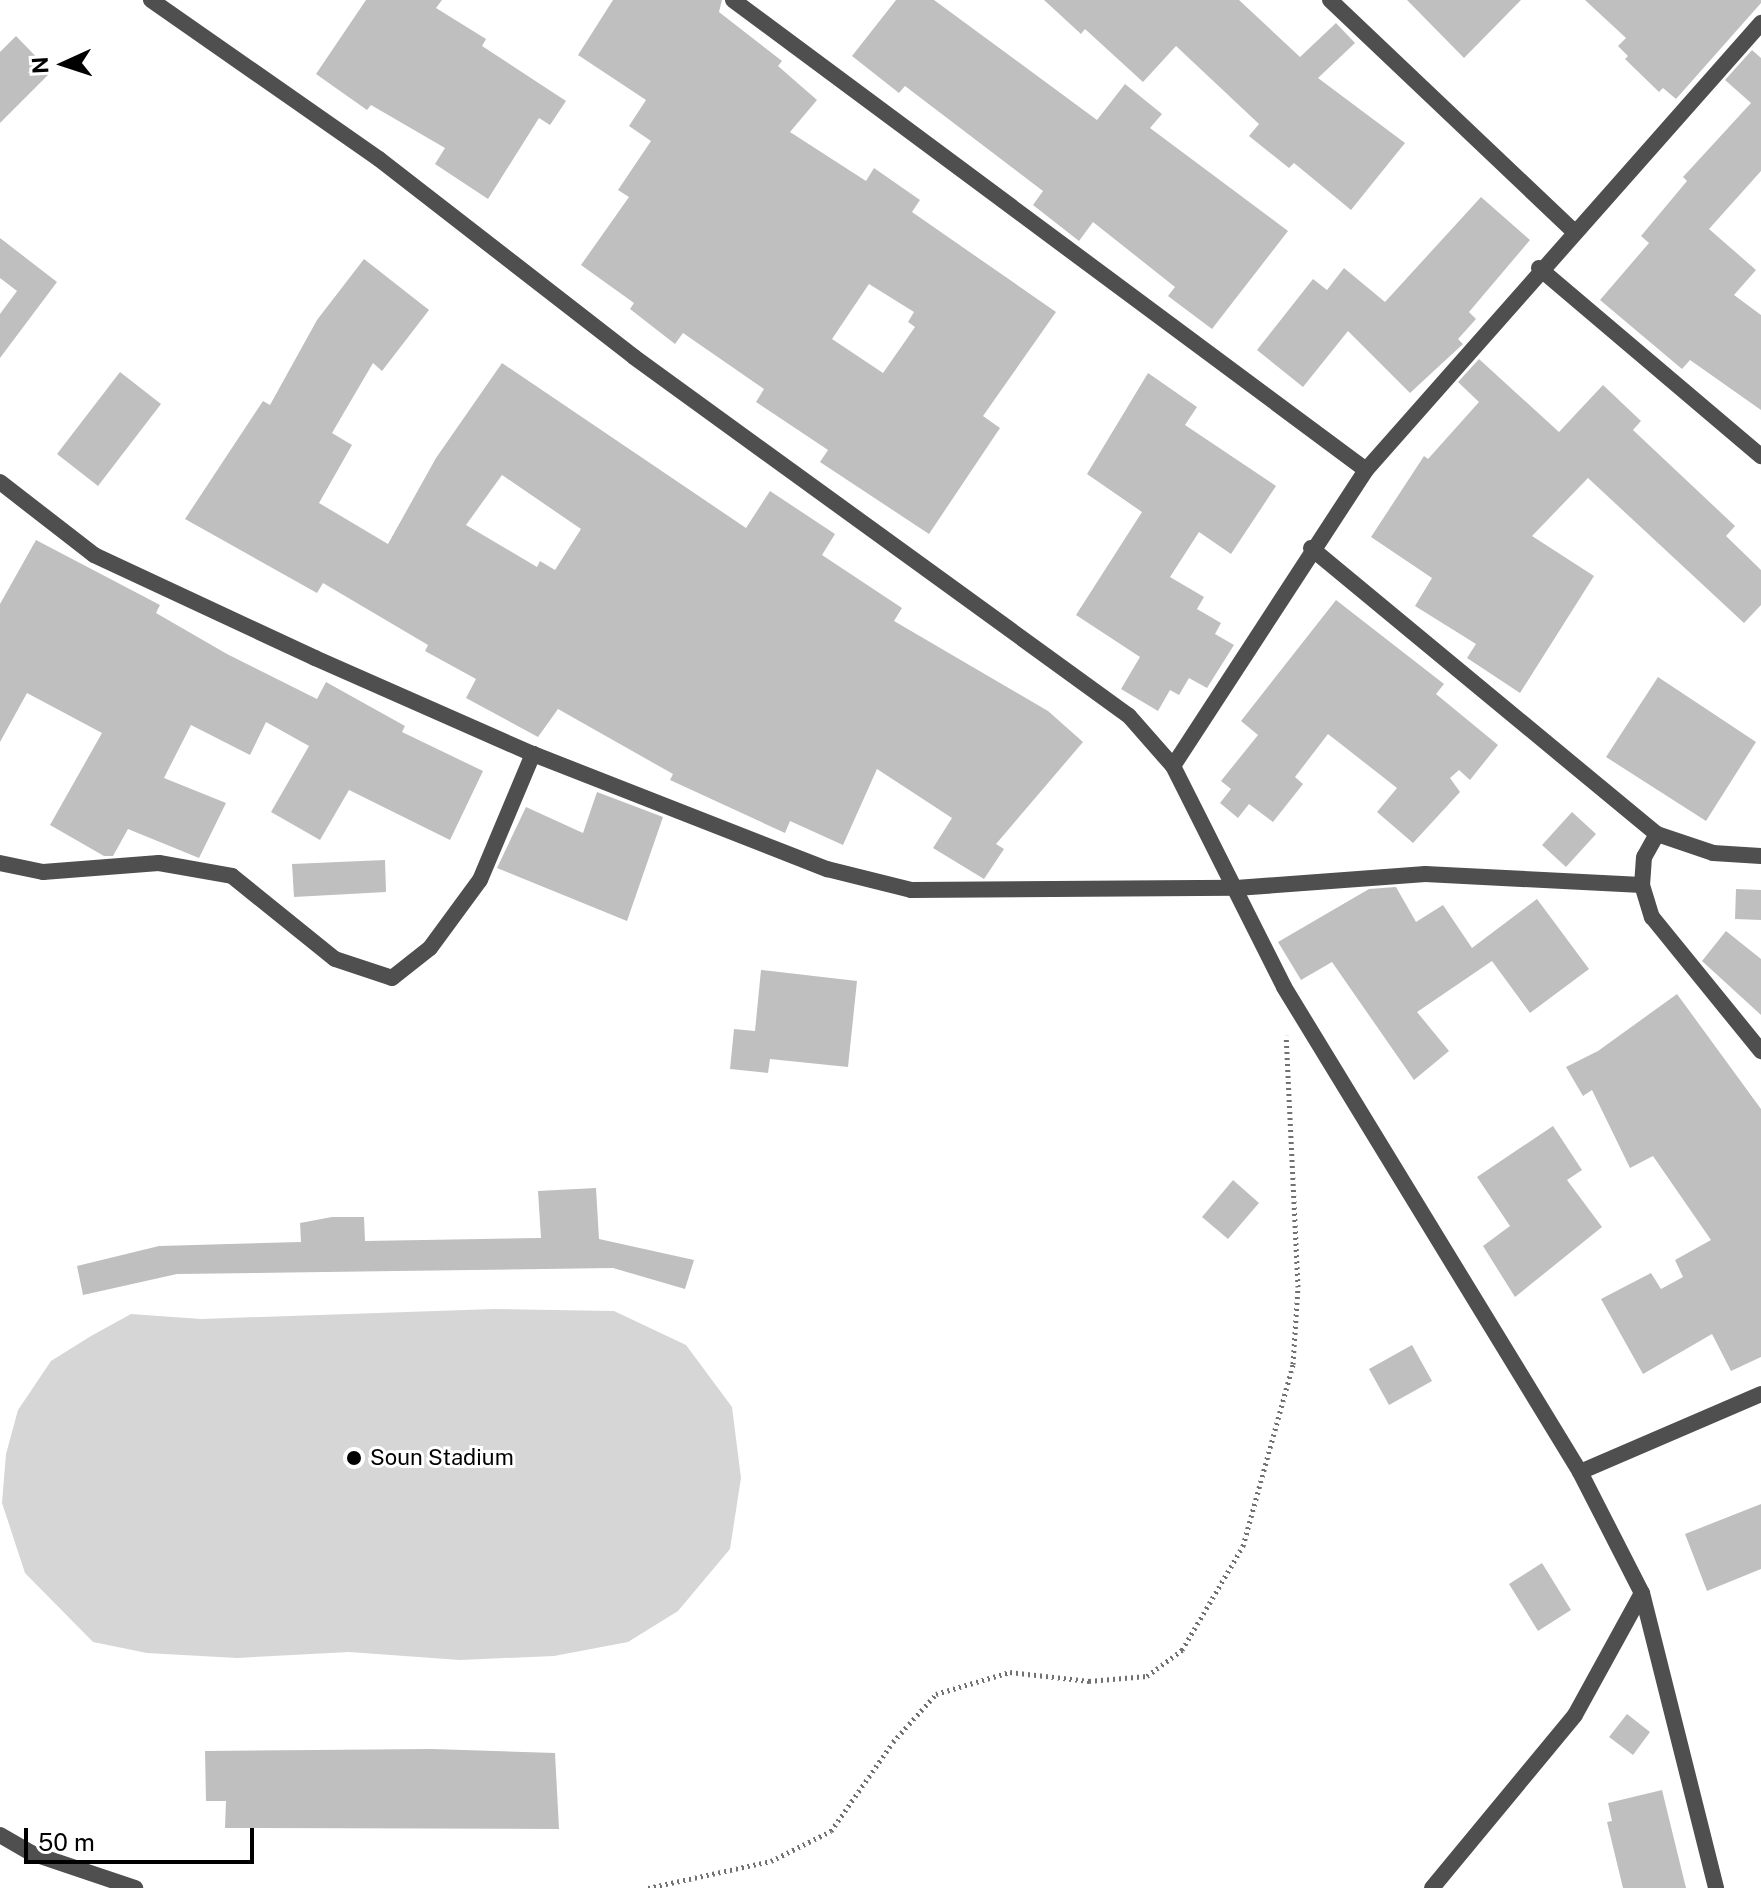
<!DOCTYPE html>
<style>
body{margin:0}
#map{position:relative;width:1761px;height:1888px;overflow:hidden;background:#fff;font-family:"Public Sans",sans-serif}
div>[style]{position:absolute}
.green>*{inset:0;background:#d6d6d6}
.building>*{inset:0;background:#bfbfbf}
.path>*{height:5px;margin-top:-2.5px;transform-origin:0;background:repeating-linear-gradient(90deg,#717171 0 2px,transparent 0 6px)}
.minor>*{height:16px;margin:-8px;padding:0 8px;transform-origin:8px;border-radius:8px;background:#4f4f4f}
.dots>*{width:22px;height:22px;translate:-50% -50%;box-sizing:border-box;border:4px solid #fff;border-radius:50%}
span{translate:-50% -50%;white-space:nowrap;text-align:center;line-height:1.15;-webkit-text-stroke:6px #fff;paint-order:stroke}
.poi-label{font-size:22px;color:#000}
.left{translate:0 -50%;text-align:left}
.north{position:absolute;left:24px;top:24px;width:80px;height:80px;-webkit-text-stroke:6px #fff;paint-order:stroke;rotate:267deg;font-size:22px;font-weight:700;line-height:32px;text-align:center;color:#000}
.north::after{content:'';display:block;margin:auto;width:28px;height:36px;background:#000;clip-path:polygon(50% 0,100% 100%,50% 72%,0 100%)}
.scale{position:absolute;left:24px;top:1828px;width:230px;height:36px;box-sizing:border-box;border:4px solid #000;border-top:0;padding-left:10px;font-size:24px;line-height:28px;white-space:nowrap;color:#000;-webkit-text-stroke:6px #fff;paint-order:stroke}
</style>
<div id="map">
<div class="green">
<i style="clip-path:polygon(494px 1309px,614px 1311px,686px 1345px,732px 1407px,741px 1478px,730px 1549px,678px 1611px,628px 1642px,554px 1656px,460px 1660px,349px 1652px,237px 1658px,147px 1653px,93px 1642px,25px 1573px,2px 1503px,6px 1454px,18px 1410px,51px 1361px,91px 1336px,131px 1314px,201px 1319px)"></i>
</div>
<div class="building">
<i style="clip-path:polygon(366px 0,442px 0,436px 8px,486px 39px,482px 46px,566px 101px,550px 125px,539px 118px,488px 199px,435px 164px,445px 148px,371px 105px,367px 110px,316px 74px)"></i>
<i style="clip-path:polygon(evenodd,613px 0,722px 0,719px 12px,782px 61px,778px 66px,817px 100px,790px 132px,866px 181px,874px 168px,920px 200px,912px 212px,1056px 312px,983px 416px,1000px 428px,929px 534px,820px 462px,828px 450px,756px 402px,764px 389px,683px 333px,675px 344px,630px 309px,634px 303px,581px 265px,629px 197px,618px 190px,651px 141px,629px 126px,646px 100px,578px 55px,613px 0,869px 284px,914px 312px,908px 322px,915px 327px,883px 373px,832px 339px,869px 284px)"></i>
<i style="clip-path:polygon(896px 0,934px 0,1097px 120px,1125px 84px,1162px 114px,1150px 128px,1288px 231px,1212px 329px,1168px 296px,1175px 287px,1093px 222px,1079px 241px,1033px 205px,1043px 191px,905px 86px,899px 93px,852px 56px)"></i>
<i style="clip-path:polygon(1044px 0,1239px 0,1300px 57px,1336px 23px,1355px 43px,1318px 78px,1405px 143px,1351px 210px,1294px 163px,1289px 168px,1249px 136px,1259px 124px,1176px 46px,1143px 82px,1085px 29px,1081px 34px)"></i>
<i style="clip-path:polygon(1407px 0,1521px 0,1464px 58px)"></i>
<i style="clip-path:polygon(1585px 0,1761px 0,1761px 3px,1676px 99px,1663px 88px,1659px 92px,1625px 59px,1628px 56px,1618px 46px,1626px 38px)"></i>
<i style="clip-path:polygon(16px 36px,51px 72px,0 123px,0 52px)"></i>
<i style="clip-path:polygon(1752px 50px,1761px 58px,1761px 171px,1709px 229px,1756px 270px,1734px 295px,1761px 315px,1761px 410px,1690px 360px,1682px 369px,1600px 300px,1649px 243px,1641px 236px,1687px 181px,1683px 177px,1751px 103px,1725px 80px)"></i>
<i style="clip-path:polygon(1481px 197px,1530px 240px,1469px 312px,1476px 319px,1458px 339px,1463px 344px,1410px 393px,1348px 331px,1303px 387px,1257px 350px,1313px 279px,1327px 290px,1344px 268px,1385px 302px)"></i>
<i style="clip-path:polygon(0 238px,57px 282px,0 358px,0 314px,17px 291px,0 278px)"></i>
<i style="clip-path:polygon(evenodd,364px 259px,429px 310px,382px 371px,373px 363px,332px 433px,352px 445px,319px 503px,388px 544px,436px 458px,502px 363px,746px 528px,770px 491px,835px 534px,822px 555px,902px 608px,894px 621px,1048px 711px,1083px 742px,996px 844px,1004px 849px,984px 879px,933px 848px,952px 818px,877px 769px,843px 845px,790px 821px,785px 833px,670px 780px,673px 774px,558px 709px,538px 737px,466px 698px,476px 679px,425px 651px,428px 645px,323px 583px,317px 593px,185px 519px,263px 401px,270px 405px,317px 320px,364px 259px,502px 475px,581px 529px,555px 570px,540px 561px,537px 567px,466px 525px,502px 475px)"></i>
<i style="clip-path:polygon(1479px 359px,1559px 432px,1603px 385px,1641px 421px,1633px 430px,1735px 526px,1726px 536px,1761px 570px,1761px 605px,1744px 623px,1588px 478px,1532px 536px,1594px 576px,1520px 693px,1467px 658px,1476px 644px,1415px 606px,1432px 578px,1371px 537px,1424px 456px,1428px 459px,1479px 402px,1458px 382px)"></i>
<i style="clip-path:polygon(120px 372px,161px 404px,98px 486px,57px 454px)"></i>
<i style="clip-path:polygon(1148px 373px,1197px 407px,1185px 425px,1276px 486px,1231px 554px,1199px 532px,1170px 577px,1204px 597px,1197px 609px,1221px 623px,1215px 634px,1234px 645px,1207px 688px,1189px 678px,1179px 695px,1170px 690px,1158px 711px,1121px 689px,1140px 657px,1076px 615px,1142px 512px,1087px 474px)"></i>
<i style="clip-path:polygon(36px 540px,160px 605px,156px 613px,227px 654px,317px 699px,326px 682px,405px 726px,402px 732px,483px 771px,450px 840px,349px 790px,320px 840px,271px 812px,309px 746px,266px 722px,250px 755px,191px 725px,164px 778px,226px 803px,199px 858px,128px 829px,113px 856px,104px 856px,50px 825px,102px 733px,27px 693px,0 742px,0 604px)"></i>
<i style="clip-path:polygon(1336px 600px,1444px 684px,1436px 694px,1498px 745px,1470px 780px,1459px 770px,1450px 778px,1460px 792px,1413px 843px,1377px 812px,1397px 788px,1328px 734px,1295px 777px,1303px 784px,1273px 822px,1249px 804px,1238px 818px,1220px 803px,1231px 789px,1221px 781px,1258px 735px,1241px 721px)"></i>
<i style="clip-path:polygon(1658px 677px,1756px 742px,1706px 821px,1606px 757px)"></i>
<i style="clip-path:polygon(597px 792px,663px 817px,627px 921px,497px 868px,526px 807px,583px 833px)"></i>
<i style="clip-path:polygon(1572px 812px,1596px 834px,1566px 867px,1542px 845px)"></i>
<i style="clip-path:polygon(385px 860px,386px 892px,294px 897px,292px 864px)"></i>
<i style="clip-path:polygon(1396px 887px,1416px 922px,1443px 905px,1472px 948px,1537px 899px,1589px 969px,1530px 1013px,1492px 961px,1417px 1012px,1449px 1051px,1414px 1080px,1332px 962px,1301px 980px,1278px 942px,1369px 889px)"></i>
<i style="clip-path:polygon(1736px 889px,1761px 890px,1761px 920px,1735px 919px)"></i>
<i style="clip-path:polygon(1726px 931px,1761px 959px,1761px 1015px,1702px 961px)"></i>
<i style="clip-path:polygon(761px 970px,857px 981px,848px 1067px,770px 1059px,768px 1073px,730px 1069px,734px 1029px,755px 1031px)"></i>
<i style="clip-path:polygon(1677px 994px,1761px 1109px,1761px 1357px,1731px 1371px,1712px 1334px,1643px 1374px,1601px 1299px,1651px 1273px,1661px 1289px,1683px 1277px,1675px 1260px,1711px 1240px,1653px 1156px,1630px 1168px,1592px 1090px,1583px 1096px,1566px 1067px,1598px 1051px)"></i>
<i style="clip-path:polygon(1553px 1126px,1582px 1170px,1567px 1180px,1602px 1227px,1515px 1297px,1483px 1246px,1510px 1226px,1477px 1177px)"></i>
<i style="clip-path:polygon(1233px 1180px,1259px 1203px,1228px 1239px,1202px 1217px)"></i>
<i style="clip-path:polygon(596px 1188px,599px 1239px,694px 1260px,685px 1289px,613px 1268px,177px 1274px,83px 1295px,77px 1266px,159px 1246px,301px 1242px,300px 1223px,332px 1217px,364px 1217px,365px 1241px,541px 1238px,538px 1191px)"></i>
<i style="clip-path:polygon(1412px 1345px,1432px 1381px,1389px 1405px,1369px 1369px)"></i>
<i style="clip-path:polygon(1761px 1504px,1761px 1569px,1707px 1591px,1685px 1534px)"></i>
<i style="clip-path:polygon(1542px 1563px,1571px 1610px,1538px 1631px,1509px 1584px)"></i>
<i style="clip-path:polygon(1627px 1714px,1650px 1732px,1633px 1755px,1609px 1737px)"></i>
<i style="clip-path:polygon(432px 1749px,555px 1753px,559px 1829px,225px 1828px,226px 1801px,206px 1801px,205px 1751px)"></i>
<i style="clip-path:polygon(1662px 1790px,1686px 1888px,1623px 1888px,1607px 1822px,1612px 1821px,1608px 1803px)"></i>
</div>
<div class="path">
<i style="left:648px;top:1888px;width:126px;rotate:-12.4deg"></i>
<i style="left:771px;top:1861px;width:67px;rotate:-26.6deg"></i>
<i style="left:831px;top:1831px;width:108px;rotate:-55.1deg"></i>
<i style="left:893px;top:1742px;width:64px;rotate:-48.1deg"></i>
<i style="left:936px;top:1694px;width:77px;rotate:-16.6deg"></i>
<i style="left:1010px;top:1672px;width:80px;rotate:6.5deg"></i>
<i style="left:1089px;top:1681px;width:58px;rotate:-4.9deg"></i>
<i style="left:1147px;top:1676px;width:44px;rotate:-36.6deg"></i>
<i style="left:1182px;top:1650px;width:121px;rotate:-59.6deg"></i>
<i style="left:1243px;top:1546px;width:189px;rotate:-74.6deg"></i>
<i style="left:1293px;top:1364px;width:77px;rotate:-86.3deg"></i>
<i style="left:1298px;top:1287px;width:252px;rotate:-92.7deg"></i>
</div>
<div class="minor">
<i style="left:151px;top:0;width:278px;rotate:34.9deg"></i>
<i style="left:379px;top:159px;width:323px;rotate:37.8deg"></i>
<i style="left:634px;top:357px;width:611px;rotate:35.95deg"></i>
<i style="left:1129px;top:716px;width:67px;rotate:48.7deg"></i>
<i style="left:1173px;top:766px;width:247px;rotate:63.3deg"></i>
<i style="left:1284px;top:987px;width:568px;rotate:58.6deg"></i>
<i style="left:1580px;top:1472px;width:136px;rotate:62.9deg"></i>
<i style="left:1642px;top:1593px;width:304px;rotate:75.9deg"></i>
<i style="left:733px;top:0;width:788px;rotate:36.59deg"></i>
<i style="left:1330px;top:0;width:335px;rotate:43.5deg"></i>
<i style="left:1539px;top:268px;width:291px;rotate:40.3deg"></i>
<i style="left:0;top:482px;width:119px;rotate:37.8deg"></i>
<i style="left:94px;top:555px;width:244px;rotate:25deg"></i>
<i style="left:315px;top:658px;width:238px;rotate:23.8deg"></i>
<i style="left:533px;top:754px;width:316px;rotate:21.4deg"></i>
<i style="left:827px;top:869px;width:87px;rotate:14deg"></i>
<i style="left:911px;top:890px;width:325px;rotate:-0.4deg"></i>
<i style="left:1236px;top:888px;width:190px;rotate:-4.2deg"></i>
<i style="left:1425px;top:874px;width:217px;rotate:2.9deg"></i>
<i style="left:1311px;top:548px;width:449px;rotate:39.6deg"></i>
<i style="left:1657px;top:834px;width:59px;rotate:18.7deg"></i>
<i style="left:1713px;top:853px;width:48px;rotate:3.6deg"></i>
<i style="left:1173px;top:766px;width:353px;rotate:-56.9deg"></i>
<i style="left:1366px;top:470px;width:597px;rotate:-48.53deg"></i>
<i style="left:1657px;top:834px;width:26px;rotate:119deg"></i>
<i style="left:1644px;top:857px;width:28px;rotate:94deg"></i>
<i style="left:1642px;top:885px;width:34px;rotate:73deg"></i>
<i style="left:1652px;top:917px;width:173px;rotate:50.9deg"></i>
<i style="left:0;top:863px;width:44px;rotate:11.8deg"></i>
<i style="left:43px;top:872px;width:116px;rotate:-4.4deg"></i>
<i style="left:159px;top:863px;width:74px;rotate:10.1deg"></i>
<i style="left:232px;top:876px;width:132px;rotate:38.9deg"></i>
<i style="left:335px;top:959px;width:60px;rotate:18.4deg"></i>
<i style="left:392px;top:978px;width:48px;rotate:-38.3deg"></i>
<i style="left:430px;top:948px;width:84px;rotate:-53.7deg"></i>
<i style="left:480px;top:880px;width:137px;rotate:-67.2deg"></i>
<i style="left:1580px;top:1472px;width:197px;rotate:-23.3deg"></i>
<i style="left:0;top:1835px;width:36px;rotate:30deg"></i>
<i style="left:31px;top:1853px;width:110px;rotate:18.6deg"></i>
<i style="left:1432px;top:1888px;width:224px;rotate:-50.4deg"></i>
<i style="left:1575px;top:1715px;width:139px;rotate:-61.2deg"></i>
</div>
<div class="dots">
<i style="left:354px;top:1458px;background:#000"></i>
</div>
<div class="poi-label">
<span class="left" style="left:370px;top:1458px">Soun Stadium</span>
</div>
<div class="north">N</div>
<div class="scale">50 m</div>
</div>
